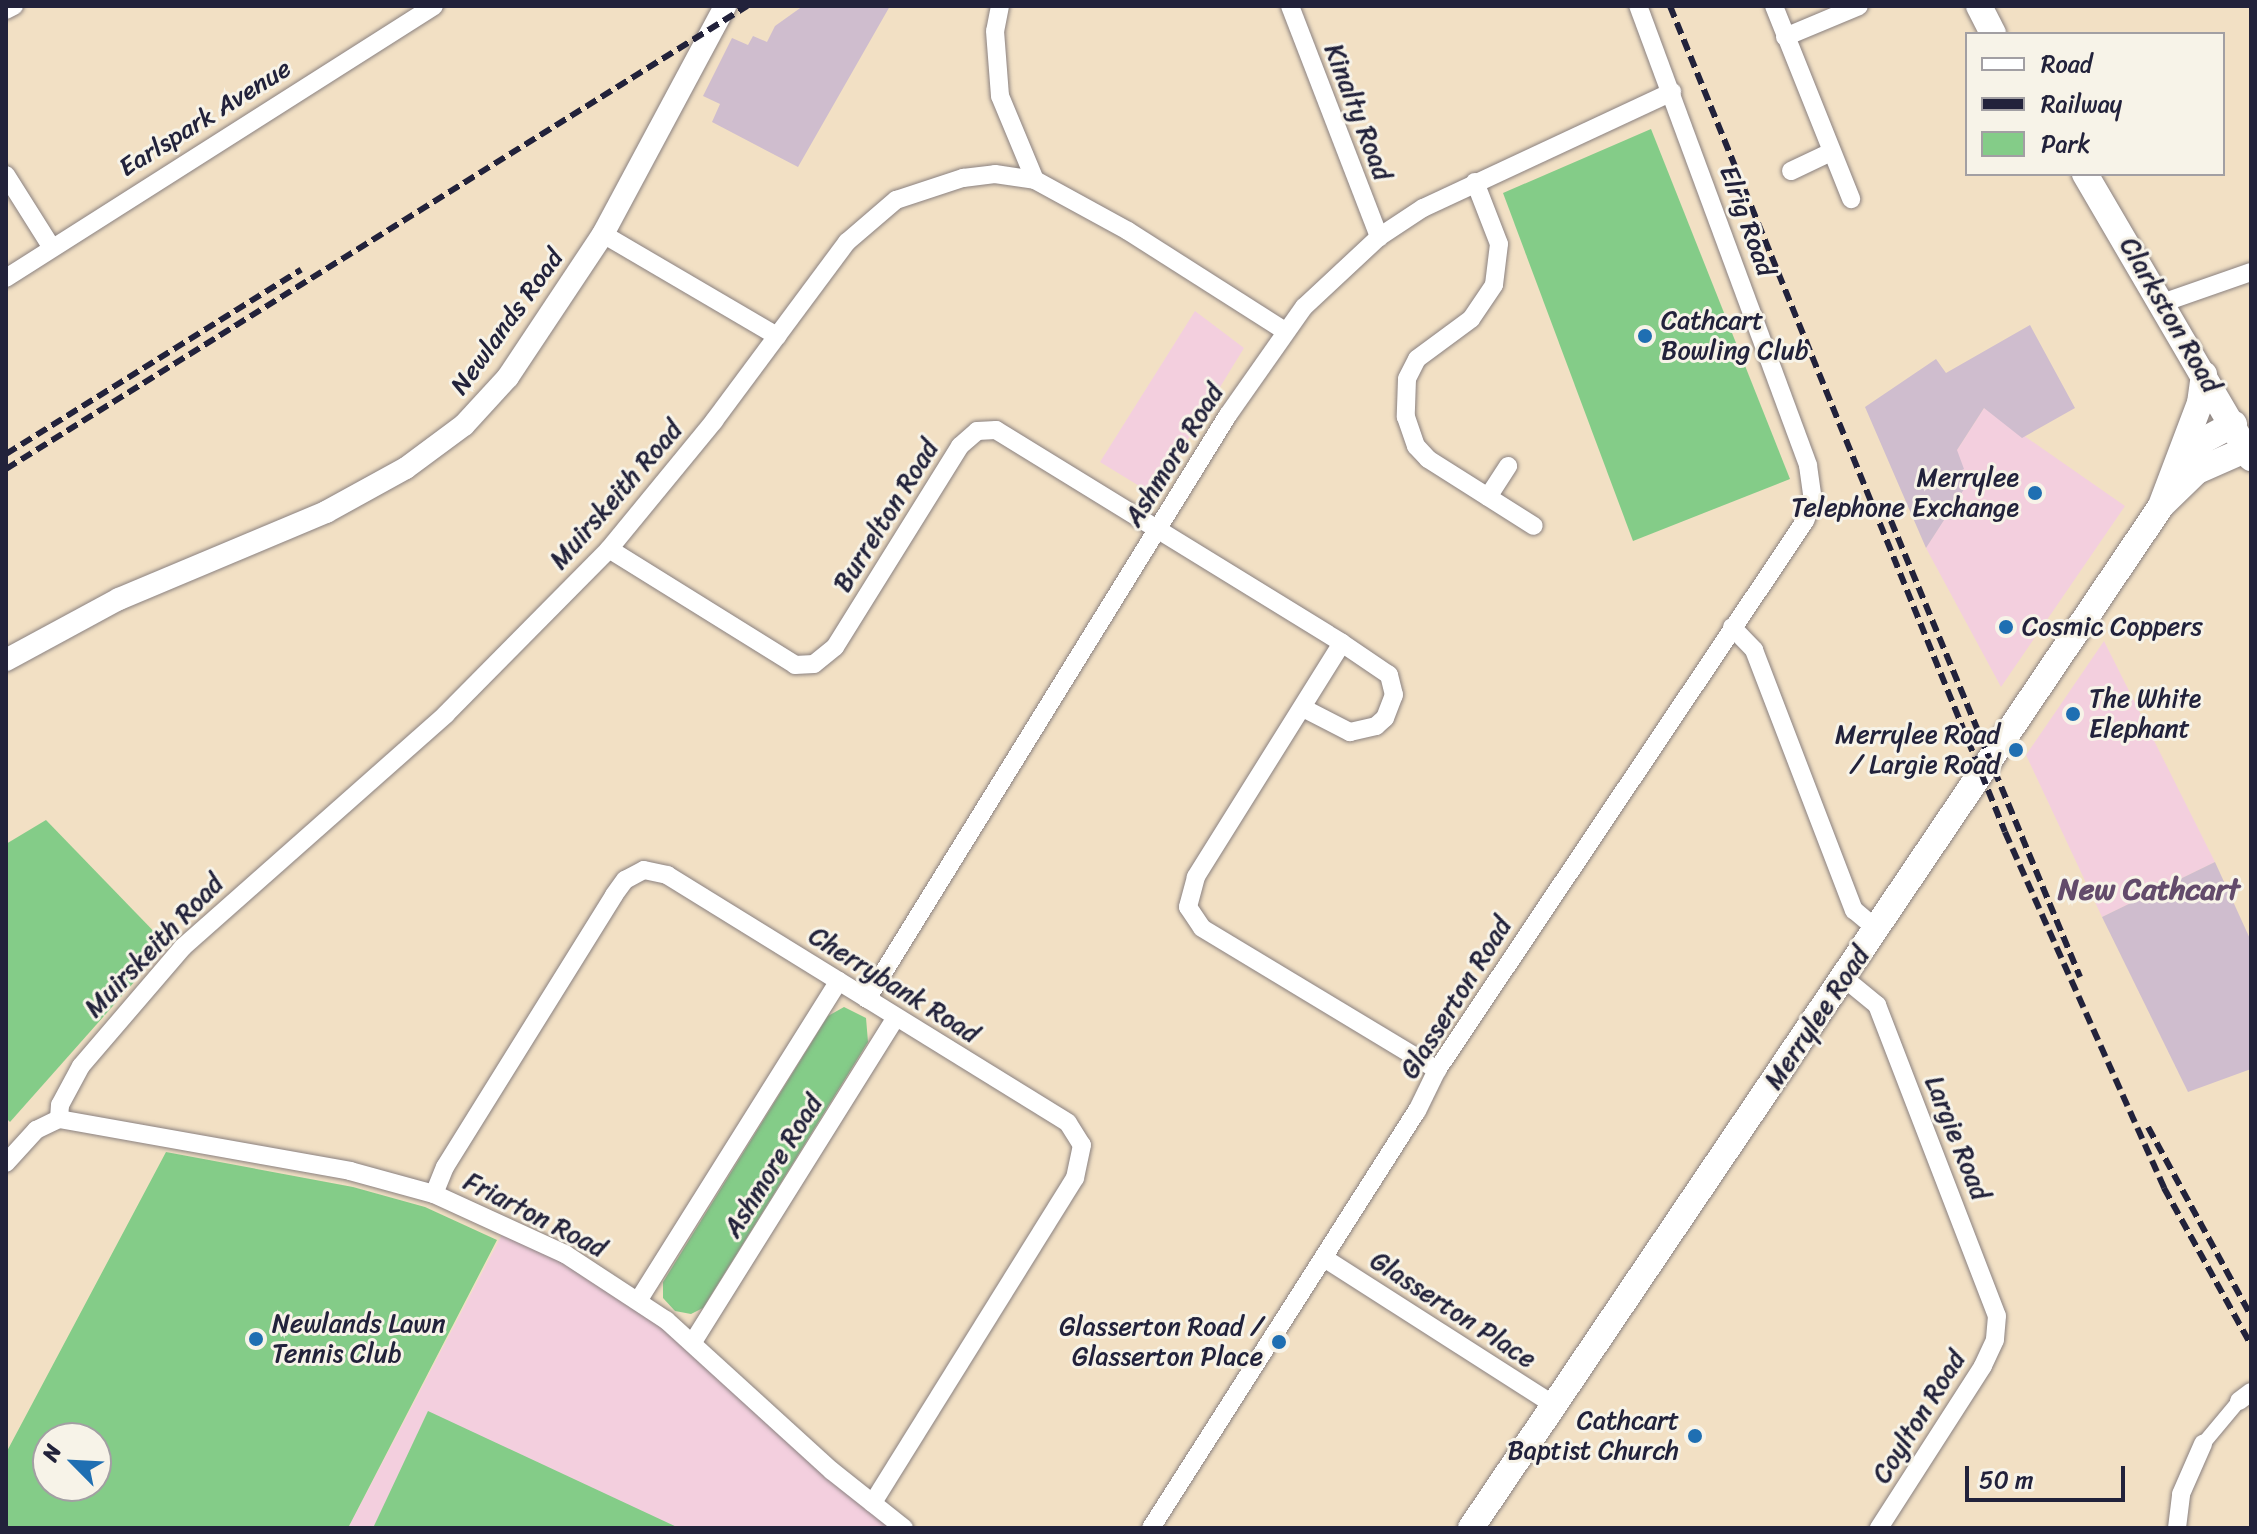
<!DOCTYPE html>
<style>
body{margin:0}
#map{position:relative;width:2257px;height:1534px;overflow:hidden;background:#f2e0c4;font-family:Sriracha,sans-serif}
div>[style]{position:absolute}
.built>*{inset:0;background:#f3cfde}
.industrial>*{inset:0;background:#cfbdce}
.green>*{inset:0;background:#84cc88}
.roads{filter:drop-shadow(0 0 2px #8a8180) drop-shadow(0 0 2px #8a8180)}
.pedestrian>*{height:14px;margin:-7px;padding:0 7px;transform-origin:7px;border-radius:7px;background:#fff}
.minor>*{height:18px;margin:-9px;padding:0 9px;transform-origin:9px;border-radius:9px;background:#fff}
.tertiary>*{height:22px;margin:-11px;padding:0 11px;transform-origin:11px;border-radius:11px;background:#fff}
.secondary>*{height:26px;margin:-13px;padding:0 13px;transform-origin:13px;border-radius:13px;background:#fff}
.rail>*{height:6px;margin-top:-3px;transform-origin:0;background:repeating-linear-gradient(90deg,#22223b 0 12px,transparent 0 18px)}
.dots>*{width:22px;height:22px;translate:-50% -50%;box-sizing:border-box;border:4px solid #f7f3e8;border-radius:50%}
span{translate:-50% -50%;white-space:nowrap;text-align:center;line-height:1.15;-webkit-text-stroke:6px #f7f3e8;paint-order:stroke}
.street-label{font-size:26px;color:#22223b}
.poi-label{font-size:26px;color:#22223b}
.left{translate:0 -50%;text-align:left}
.right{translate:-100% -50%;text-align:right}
.quarter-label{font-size:30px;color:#634b6b;font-weight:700}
.frame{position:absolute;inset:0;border:8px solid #22223b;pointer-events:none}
.legend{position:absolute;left:1965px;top:32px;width:260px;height:144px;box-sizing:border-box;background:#f7f3e8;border:2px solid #a29fa3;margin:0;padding:10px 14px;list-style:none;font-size:24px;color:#22223b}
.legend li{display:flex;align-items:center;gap:16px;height:40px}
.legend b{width:40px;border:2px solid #a29fa3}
.north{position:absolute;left:32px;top:1422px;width:80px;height:80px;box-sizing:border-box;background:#f7f3e8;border:2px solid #a29fa3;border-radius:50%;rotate:294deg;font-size:22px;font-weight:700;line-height:32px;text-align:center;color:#22223b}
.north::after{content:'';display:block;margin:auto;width:28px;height:36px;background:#1f6fb2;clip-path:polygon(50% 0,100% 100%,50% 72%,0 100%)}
.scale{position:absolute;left:1965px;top:1466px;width:160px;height:36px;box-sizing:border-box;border:4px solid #22223b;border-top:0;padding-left:10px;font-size:24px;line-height:28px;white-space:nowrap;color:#22223b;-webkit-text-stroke:6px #f7f3e8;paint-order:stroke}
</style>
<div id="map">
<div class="built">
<i style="clip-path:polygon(1195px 311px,1244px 348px,1154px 495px,1100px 462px)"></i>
<i style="clip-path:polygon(1984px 408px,2125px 506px,2001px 687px,1926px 548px,1965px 486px,1956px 472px,1957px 450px)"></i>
<i style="clip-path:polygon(2104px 641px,2215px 862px,2102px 917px,2026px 755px)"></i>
<i style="clip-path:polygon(507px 1225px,641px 1303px,904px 1528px,348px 1528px)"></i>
</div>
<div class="industrial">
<i style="clip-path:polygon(803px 6px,890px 6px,798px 167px,712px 122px,720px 104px,703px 96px,732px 38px,748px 45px,753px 36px,767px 42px,775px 26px)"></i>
<i style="clip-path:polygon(2030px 325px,2075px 408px,2022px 438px,1984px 408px,1957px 450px,1964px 469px,1956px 473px,1966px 486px,1926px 548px,1865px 407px,1936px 359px,1946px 373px)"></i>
<i style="clip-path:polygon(2215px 862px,2251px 941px,2251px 1069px,2188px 1092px,2102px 917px)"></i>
</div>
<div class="green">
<i style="clip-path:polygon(1651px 129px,1790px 479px,1633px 541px,1503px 193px)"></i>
<i style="clip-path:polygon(46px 820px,167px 945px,10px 1122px,6px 1118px,6px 844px)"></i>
<i style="clip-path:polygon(844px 1007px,866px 1018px,868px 1042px,703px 1308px,691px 1314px,675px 1311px,663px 1298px,663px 1282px,828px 1016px)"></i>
<i style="clip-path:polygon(evenodd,166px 1152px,353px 1187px,425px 1207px,497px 1240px,348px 1528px,6px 1528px,6px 1453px,166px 1152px,48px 1438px,96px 1438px,96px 1486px,48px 1486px,48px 1438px)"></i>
<i style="clip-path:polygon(428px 1411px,679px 1528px,373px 1528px)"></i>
</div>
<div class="roads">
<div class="pedestrian">
<i style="left:2203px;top:1444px;width:56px;rotate:-50.1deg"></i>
</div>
<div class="minor">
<i style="left:1000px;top:6px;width:25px;rotate:101deg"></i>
<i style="left:995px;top:31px;width:65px;rotate:85.6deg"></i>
<i style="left:1000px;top:96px;width:91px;rotate:67.4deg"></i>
<i style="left:1290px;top:6px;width:248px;rotate:68.9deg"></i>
<i style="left:1774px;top:6px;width:208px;rotate:68.2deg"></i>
<i style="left:6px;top:10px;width:9px;rotate:-27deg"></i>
<i style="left:1785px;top:37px;width:80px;rotate:-22.7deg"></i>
<i style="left:1791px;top:171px;width:44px;rotate:-25.4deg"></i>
<i style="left:6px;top:175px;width:86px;rotate:57.8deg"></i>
<i style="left:1475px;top:182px;width:66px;rotate:68.8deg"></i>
<i style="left:1499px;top:244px;width:41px;rotate:97deg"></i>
<i style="left:1494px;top:285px;width:41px;rotate:124.1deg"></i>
<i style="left:1471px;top:319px;width:67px;rotate:143.5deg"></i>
<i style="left:1417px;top:359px;width:22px;rotate:117deg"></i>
<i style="left:1407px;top:379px;width:38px;rotate:92deg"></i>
<i style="left:1406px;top:417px;width:31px;rotate:71deg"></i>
<i style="left:1416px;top:446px;width:18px;rotate:47deg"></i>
<i style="left:1428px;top:459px;width:125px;rotate:32.3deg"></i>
<i style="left:603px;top:234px;width:202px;rotate:30.4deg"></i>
<i style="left:6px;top:278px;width:507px;rotate:-32.44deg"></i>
<i style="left:2165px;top:302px;width:91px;rotate:-19.2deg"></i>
<i style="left:1488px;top:497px;width:37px;rotate:-57deg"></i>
<i style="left:609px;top:549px;width:219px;rotate:31.9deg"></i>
<i style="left:795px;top:665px;width:19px;rotate:-3deg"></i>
<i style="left:814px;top:664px;width:27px;rotate:-39deg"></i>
<i style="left:835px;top:647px;width:237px;rotate:-58.1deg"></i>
<i style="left:960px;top:446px;width:23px;rotate:-41deg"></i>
<i style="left:977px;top:431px;width:19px;rotate:-3deg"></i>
<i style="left:996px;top:430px;width:406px;rotate:31.6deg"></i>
<i style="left:1342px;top:643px;width:276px;rotate:122deg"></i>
<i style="left:1196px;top:877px;width:31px;rotate:105deg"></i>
<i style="left:1188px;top:907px;width:25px;rotate:56deg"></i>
<i style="left:1202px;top:928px;width:275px;rotate:31.1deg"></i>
<i style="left:1732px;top:627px;width:32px;rotate:46deg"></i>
<i style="left:1754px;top:650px;width:279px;rotate:69deg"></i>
<i style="left:1854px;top:910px;width:30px;rotate:40deg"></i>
<i style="left:1303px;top:708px;width:53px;rotate:27.1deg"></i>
<i style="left:1350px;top:732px;width:27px;rotate:-13deg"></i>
<i style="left:1376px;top:726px;width:12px;rotate:-42deg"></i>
<i style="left:1385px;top:718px;width:25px;rotate:-69deg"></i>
<i style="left:1394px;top:695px;width:21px;rotate:-104deg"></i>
<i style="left:1389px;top:675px;width:57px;rotate:-145.8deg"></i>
<i style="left:1844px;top:978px;width:43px;rotate:39.3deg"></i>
<i style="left:1877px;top:1005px;width:333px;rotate:68.9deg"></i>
<i style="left:1997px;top:1316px;width:24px;rotate:95deg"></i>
<i style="left:1995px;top:1340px;width:29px;rotate:115deg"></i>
<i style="left:1983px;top:1366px;width:193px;rotate:122.7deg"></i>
<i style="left:867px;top:999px;width:687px;rotate:-58.28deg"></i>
<i style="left:1228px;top:415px;width:132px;rotate:-54.9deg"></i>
<i style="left:1304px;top:307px;width:103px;rotate:-43deg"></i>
<i style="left:1379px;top:237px;width:53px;rotate:-33.4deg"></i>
<i style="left:1423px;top:208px;width:275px;rotate:-25deg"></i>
<i style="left:59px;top:1119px;width:14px;rotate:-86deg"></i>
<i style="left:60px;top:1105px;width:44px;rotate:-61.7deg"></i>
<i style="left:81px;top:1066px;width:157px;rotate:-49.4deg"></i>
<i style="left:183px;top:947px;width:351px;rotate:-41.5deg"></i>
<i style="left:446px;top:714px;width:232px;rotate:-45.3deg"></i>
<i style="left:609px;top:549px;width:166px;rotate:-50.6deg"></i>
<i style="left:714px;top:421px;width:223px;rotate:-53.4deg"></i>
<i style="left:847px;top:242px;width:65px;rotate:-40.6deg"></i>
<i style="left:896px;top:200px;width:71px;rotate:-18.2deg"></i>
<i style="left:963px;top:178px;width:32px;rotate:-7deg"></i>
<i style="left:995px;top:174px;width:40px;rotate:8.5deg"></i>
<i style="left:1035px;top:180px;width:106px;rotate:28.7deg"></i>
<i style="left:1128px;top:231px;width:186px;rotate:32.5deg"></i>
<i style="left:6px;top:1163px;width:45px;rotate:-47.7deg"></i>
<i style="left:36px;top:1130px;width:25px;rotate:-26deg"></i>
<i style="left:59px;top:1119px;width:296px;rotate:10.1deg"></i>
<i style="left:350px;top:1171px;width:87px;rotate:15.3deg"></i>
<i style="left:434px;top:1194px;width:144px;rotate:24.6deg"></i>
<i style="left:565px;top:1254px;width:121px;rotate:33.2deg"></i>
<i style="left:666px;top:1320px;width:224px;rotate:42.3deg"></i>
<i style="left:832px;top:1471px;width:92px;rotate:38.4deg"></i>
<i style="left:434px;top:1194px;width:29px;rotate:-68deg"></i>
<i style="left:445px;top:1167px;width:320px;rotate:-58.1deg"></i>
<i style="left:614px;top:895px;width:19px;rotate:-54deg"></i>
<i style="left:625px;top:880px;width:21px;rotate:-28deg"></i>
<i style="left:644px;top:870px;width:24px;rotate:12deg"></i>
<i style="left:667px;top:875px;width:471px;rotate:31.7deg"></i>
<i style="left:1068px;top:1123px;width:26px;rotate:58deg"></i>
<i style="left:1082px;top:1145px;width:34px;rotate:102deg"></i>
<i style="left:1075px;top:1178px;width:383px;rotate:121.9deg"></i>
<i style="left:1324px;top:1258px;width:273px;rotate:32.6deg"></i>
<i style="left:638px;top:1301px;width:378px;rotate:-57.9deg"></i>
<i style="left:693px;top:1342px;width:383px;rotate:-58deg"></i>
<i style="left:2239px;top:1401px;width:15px;rotate:-37deg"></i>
<i style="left:1151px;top:1528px;width:495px;rotate:-57.5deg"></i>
<i style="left:1417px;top:1111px;width:46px;rotate:-64deg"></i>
<i style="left:1437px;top:1070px;width:661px;rotate:-56.17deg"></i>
<i style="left:1805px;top:521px;width:22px;rotate:-68deg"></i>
<i style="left:1813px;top:501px;width:36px;rotate:-98deg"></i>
<i style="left:1808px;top:465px;width:489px;rotate:-110.3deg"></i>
<i style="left:2177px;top:1528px;width:34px;rotate:-83deg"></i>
<i style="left:2181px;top:1494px;width:55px;rotate:-66.3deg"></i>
</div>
<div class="tertiary">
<i style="left:6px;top:660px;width:128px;rotate:-28.4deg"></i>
<i style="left:119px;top:599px;width:225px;rotate:-22.8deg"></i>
<i style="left:326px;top:512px;width:91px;rotate:-28.8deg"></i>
<i style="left:406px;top:468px;width:72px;rotate:-36.6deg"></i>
<i style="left:464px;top:425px;width:65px;rotate:-47.5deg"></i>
<i style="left:508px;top:377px;width:172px;rotate:-56.4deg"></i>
<i style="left:603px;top:234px;width:259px;rotate:-61.8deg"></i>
</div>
<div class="secondary">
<i style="left:1979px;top:6px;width:31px;rotate:63deg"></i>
<i style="left:2085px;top:174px;width:329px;rotate:59.7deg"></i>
<i style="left:2183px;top:464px;width:32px;rotate:-49deg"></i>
<i style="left:2204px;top:440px;width:34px;rotate:-28deg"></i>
<i style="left:2162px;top:503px;width:107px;rotate:-69.2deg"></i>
<i style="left:2200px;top:403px;width:29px;rotate:-82deg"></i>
<i style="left:1471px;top:1528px;width:1233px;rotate:-55.97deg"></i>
<i style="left:2161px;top:506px;width:50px;rotate:-44.2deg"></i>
<i style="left:2197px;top:471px;width:55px;rotate:-23.7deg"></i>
</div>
</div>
<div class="rail">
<i style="left:1670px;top:6px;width:891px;rotate:67.92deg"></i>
<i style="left:2005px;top:832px;width:390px;rotate:65.9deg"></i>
<i style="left:2164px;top:1188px;width:179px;rotate:61deg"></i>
<i style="left:6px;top:454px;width:348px;rotate:-32deg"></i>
<i style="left:6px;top:469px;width:874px;rotate:-32deg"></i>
<i style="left:1884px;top:504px;width:512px;rotate:67.49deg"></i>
<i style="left:2148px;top:1127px;width:215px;rotate:61.4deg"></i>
</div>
<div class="dots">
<i style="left:1645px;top:336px;background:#1f6fb2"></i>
<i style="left:2035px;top:493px;background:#1f6fb2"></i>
<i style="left:2006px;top:627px;background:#1f6fb2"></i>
<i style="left:2073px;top:714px;background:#1f6fb2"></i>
<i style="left:2016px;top:750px;background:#1f6fb2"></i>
<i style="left:256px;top:1339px;background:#1f6fb2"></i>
<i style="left:1279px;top:1342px;background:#1f6fb2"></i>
<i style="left:1695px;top:1436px;background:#1f6fb2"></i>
</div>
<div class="street-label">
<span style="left:1358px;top:112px;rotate:69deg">Kinalty Road</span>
<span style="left:205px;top:118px;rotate:-32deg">Earlspark Avenue</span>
<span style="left:1747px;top:221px;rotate:70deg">Elrig Road</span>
<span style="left:2170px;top:315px;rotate:60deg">Clarkston Road</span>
<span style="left:507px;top:322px;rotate:-54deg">Newlands Road</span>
<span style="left:1174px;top:455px;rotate:-58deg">Ashmore Road</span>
<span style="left:616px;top:495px;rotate:-49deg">Muirskeith Road</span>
<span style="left:886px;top:516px;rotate:-58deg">Burrelton Road</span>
<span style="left:154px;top:946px;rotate:-46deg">Muirskeith Road</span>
<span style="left:894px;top:985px;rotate:32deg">Cherrybank Road</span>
<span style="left:1456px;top:998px;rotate:-58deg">Glasserton Road</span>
<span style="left:1817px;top:1018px;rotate:-56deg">Merrylee Road</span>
<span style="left:1957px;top:1138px;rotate:68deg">Largie Road</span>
<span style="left:773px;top:1166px;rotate:-58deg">Ashmore Road</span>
<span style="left:535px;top:1215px;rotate:27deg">Friarton Road</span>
<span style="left:1453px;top:1310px;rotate:33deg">Glasserton Place</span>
<span style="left:1919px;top:1417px;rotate:-58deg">Coylton Road</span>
</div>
<div class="poi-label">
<span class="left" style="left:1661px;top:336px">Cathcart<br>Bowling Club</span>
<span class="right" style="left:2019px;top:493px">Merrylee<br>Telephone Exchange</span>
<span class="left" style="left:2022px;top:627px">Cosmic Coppers</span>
<span class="left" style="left:2089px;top:714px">The White<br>Elephant</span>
<span class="right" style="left:2000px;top:750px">Merrylee Road<br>/ Largie Road</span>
<span class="left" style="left:272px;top:1339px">Newlands Lawn<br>Tennis Club</span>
<span class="right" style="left:1263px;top:1342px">Glasserton Road /<br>Glasserton Place</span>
<span class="right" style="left:1679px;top:1436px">Cathcart<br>Baptist Church</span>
</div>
<div class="quarter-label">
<span style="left:2149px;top:889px">New Cathcart</span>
</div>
<div class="frame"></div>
<ul class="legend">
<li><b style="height:10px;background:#fff"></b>Road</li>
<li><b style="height:10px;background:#22223b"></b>Railway</li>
<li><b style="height:22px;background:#84cc88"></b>Park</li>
</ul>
<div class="north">N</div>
<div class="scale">50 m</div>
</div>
